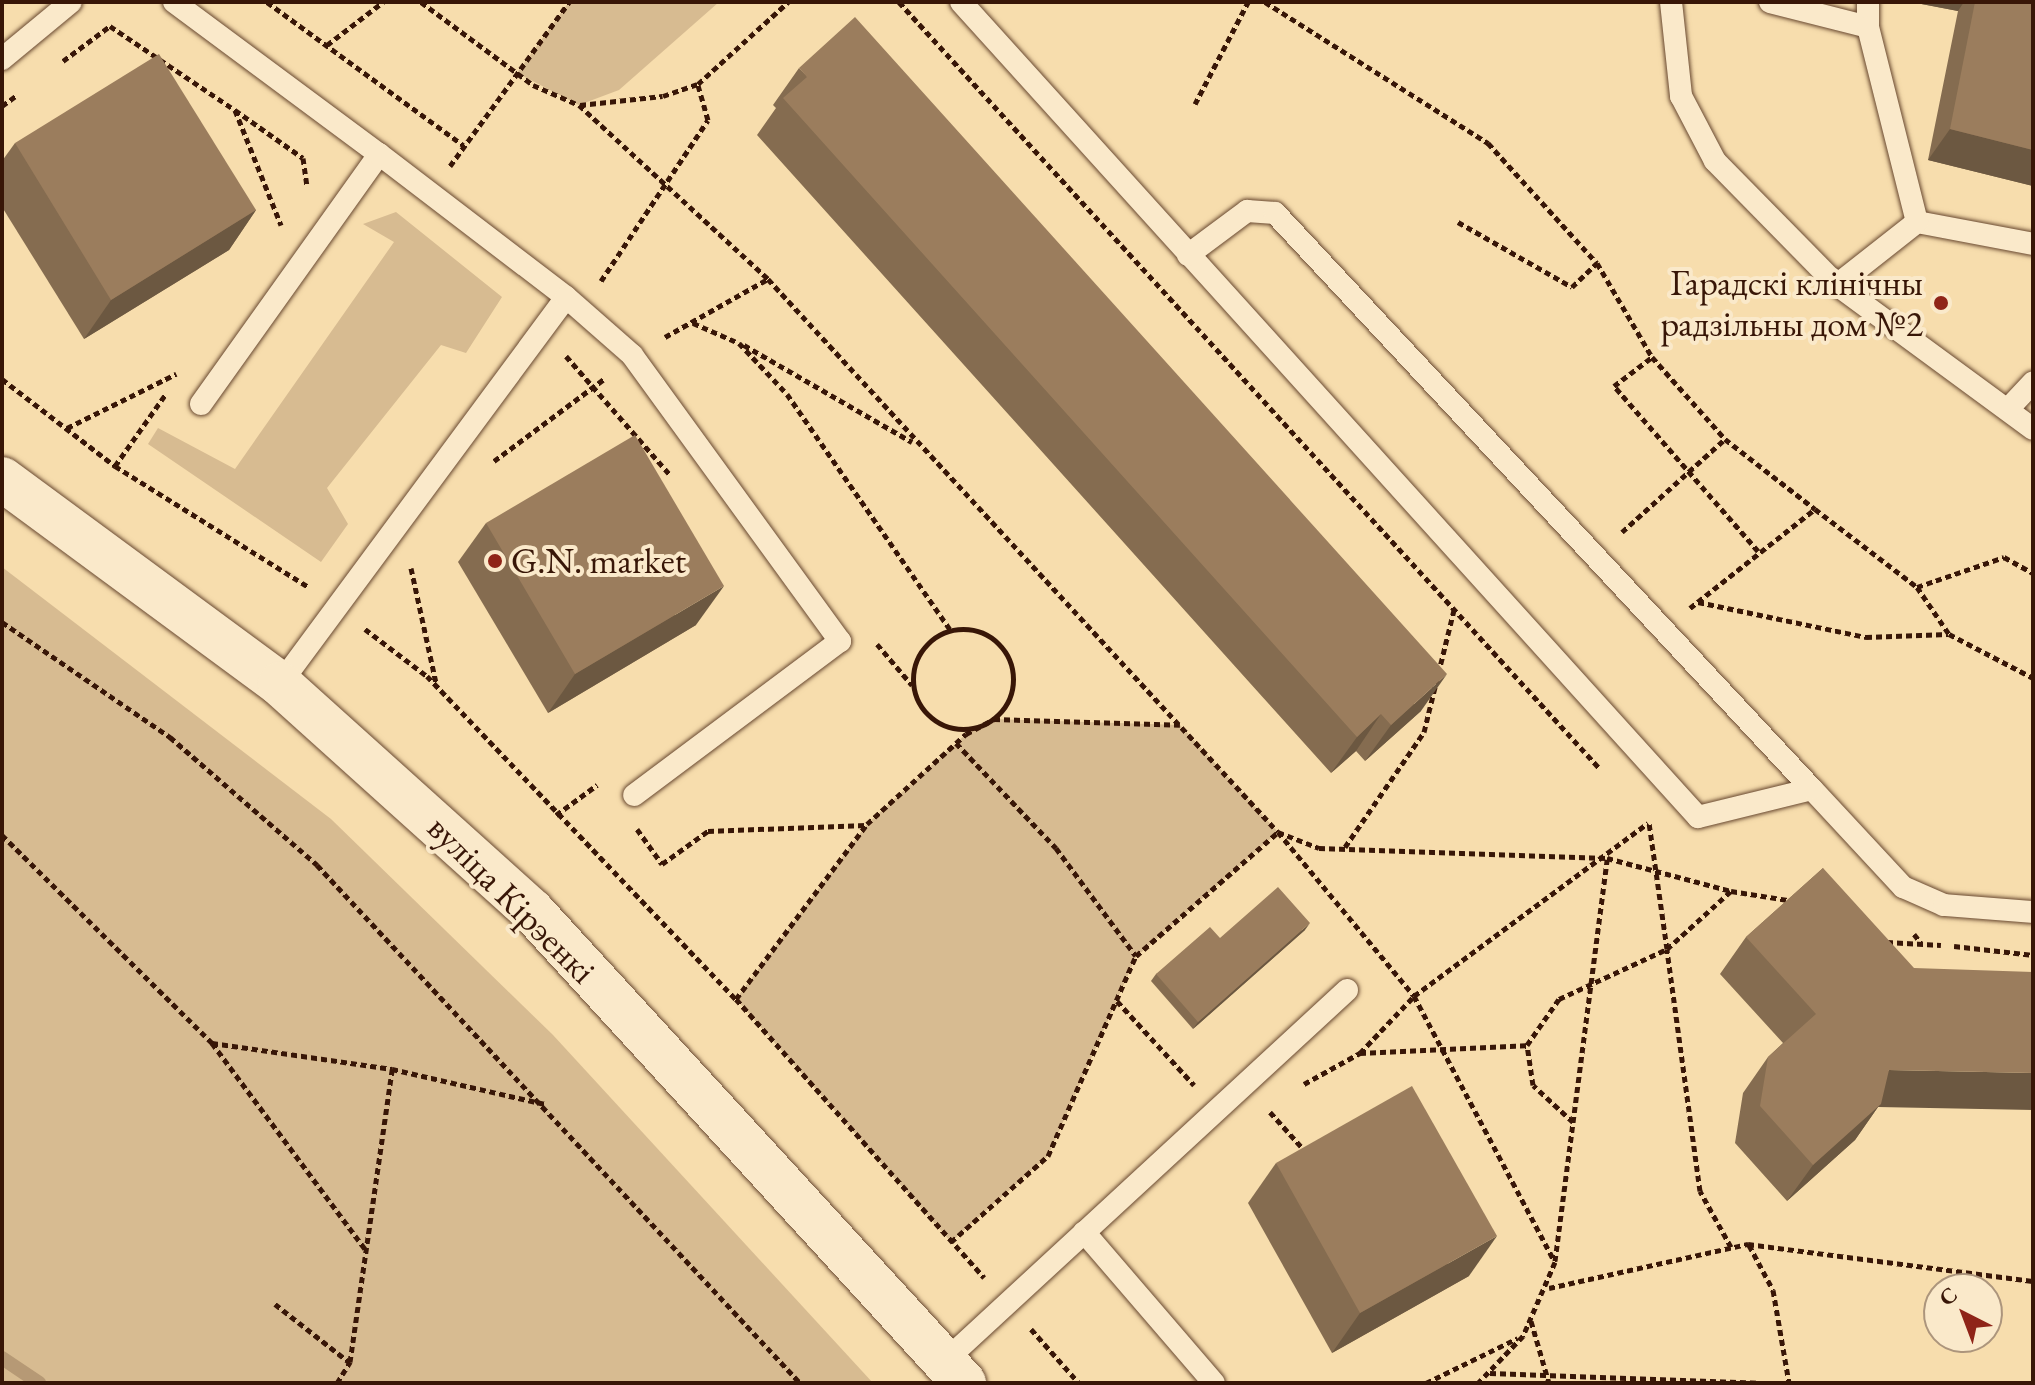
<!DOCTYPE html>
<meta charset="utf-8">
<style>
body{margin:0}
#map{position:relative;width:2035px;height:1385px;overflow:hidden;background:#f7ddad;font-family:"EB Garamond",serif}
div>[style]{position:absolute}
.green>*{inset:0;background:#d7bb91}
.stream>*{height:14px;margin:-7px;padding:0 7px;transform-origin:7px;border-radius:7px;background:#b69975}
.path>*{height:5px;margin-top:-2.5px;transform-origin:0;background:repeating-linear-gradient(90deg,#381607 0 6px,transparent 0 10px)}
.path>.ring{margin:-2.5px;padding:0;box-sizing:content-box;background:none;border:5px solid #381607;border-radius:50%}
.roads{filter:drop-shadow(0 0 2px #684830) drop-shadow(0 0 2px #684830)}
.lane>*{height:22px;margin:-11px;padding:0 11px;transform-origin:11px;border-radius:11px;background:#fae9ca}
.secondary>*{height:44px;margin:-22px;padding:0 22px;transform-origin:22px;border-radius:22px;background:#fae9ca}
.wall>*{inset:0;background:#856c50}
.shaded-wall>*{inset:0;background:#6c5841}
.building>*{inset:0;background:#9b7d5d}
.dots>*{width:22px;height:22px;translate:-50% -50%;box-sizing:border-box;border:4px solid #fae9ca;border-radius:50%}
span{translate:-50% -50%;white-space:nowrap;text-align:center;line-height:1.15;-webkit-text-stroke:8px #fae9ca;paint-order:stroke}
.poi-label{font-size:36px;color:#381607}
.right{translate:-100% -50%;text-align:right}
.left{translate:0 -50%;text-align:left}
.street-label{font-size:36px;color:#381607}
.frame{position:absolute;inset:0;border:4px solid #381607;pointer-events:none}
.north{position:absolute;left:1923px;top:1273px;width:80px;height:80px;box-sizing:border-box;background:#fae9ca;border:2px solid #ac957c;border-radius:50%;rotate:318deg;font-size:22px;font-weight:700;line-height:32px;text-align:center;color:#381607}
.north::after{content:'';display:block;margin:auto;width:28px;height:36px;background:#8f2418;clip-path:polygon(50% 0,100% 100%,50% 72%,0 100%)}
</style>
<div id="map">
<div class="green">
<i style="clip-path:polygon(569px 2px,719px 2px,619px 90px,579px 105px,517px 73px)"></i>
<i style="clip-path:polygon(396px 212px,502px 297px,466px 353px,441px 345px,327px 488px,348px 524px,321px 562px,148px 444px,158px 428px,235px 469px,394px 242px,363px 224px)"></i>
<i style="clip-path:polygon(2px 567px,331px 819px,553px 1035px,873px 1383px,2px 1383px)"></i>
<i style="clip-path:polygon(994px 719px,1180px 725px,1278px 832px,1136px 957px,1048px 1156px,951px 1242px,736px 999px,867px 824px,966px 734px)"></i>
</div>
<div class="stream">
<i style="left:2px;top:1358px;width:45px;rotate:34deg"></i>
</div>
<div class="path">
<i style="left:267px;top:2px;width:243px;rotate:36.1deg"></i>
<i style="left:421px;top:2px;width:139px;rotate:36.5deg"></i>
<i style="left:533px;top:85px;width:50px;rotate:23.5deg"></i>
<i style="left:579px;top:105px;width:257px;rotate:42.6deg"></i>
<i style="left:899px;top:2px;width:1039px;rotate:47.57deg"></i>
<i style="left:1265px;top:2px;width:264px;rotate:32.3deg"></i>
<i style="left:1488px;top:143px;width:162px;rotate:47.8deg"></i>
<i style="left:1597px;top:263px;width:109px;rotate:59.7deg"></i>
<i style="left:327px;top:45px;width:71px;rotate:-37.5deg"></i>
<i style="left:63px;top:61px;width:59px;rotate:-36.7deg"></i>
<i style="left:110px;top:26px;width:151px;rotate:33.9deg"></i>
<i style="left:235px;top:110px;width:124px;rotate:68.2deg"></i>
<i style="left:1195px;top:104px;width:115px;rotate:-62.5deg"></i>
<i style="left:580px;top:105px;width:83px;rotate:-6.2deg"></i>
<i style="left:663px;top:96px;width:37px;rotate:-19deg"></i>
<i style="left:698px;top:84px;width:122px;rotate:-42.3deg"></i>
<i style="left:2px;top:106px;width:19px;rotate:-36deg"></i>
<i style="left:235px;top:110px;width:83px;rotate:35.2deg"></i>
<i style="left:303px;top:158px;width:29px;rotate:82deg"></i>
<i style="left:450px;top:166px;width:203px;rotate:-54deg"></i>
<i style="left:1458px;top:222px;width:131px;rotate:29.7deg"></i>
<i style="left:1572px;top:287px;width:35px;rotate:-44deg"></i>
<i style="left:601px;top:281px;width:193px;rotate:-56.4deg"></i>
<i style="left:708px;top:120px;width:37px;rotate:-106deg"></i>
<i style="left:693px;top:323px;width:50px;rotate:23.5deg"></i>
<i style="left:739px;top:343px;width:70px;rotate:46.7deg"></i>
<i style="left:787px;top:394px;width:286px;rotate:55.3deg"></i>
<i style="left:665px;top:337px;width:118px;rotate:-29.4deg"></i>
<i style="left:768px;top:279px;width:752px;rotate:47.32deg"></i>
<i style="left:1278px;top:832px;width:213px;rotate:50.3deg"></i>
<i style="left:1414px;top:996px;width:301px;rotate:62.1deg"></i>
<i style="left:1555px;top:1262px;width:81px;rotate:113.4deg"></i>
<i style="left:1523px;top:1336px;width:65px;rotate:133.8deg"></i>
<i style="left:744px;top:345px;width:194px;rotate:30deg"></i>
<i style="left:566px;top:356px;width:158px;rotate:48.8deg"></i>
<i style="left:2px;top:379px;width:143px;rotate:37.6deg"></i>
<i style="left:115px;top:466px;width:229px;rotate:32deg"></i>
<i style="left:67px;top:428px;width:122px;rotate:-26.4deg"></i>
<i style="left:494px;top:461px;width:137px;rotate:-36.7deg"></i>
<i style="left:115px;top:466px;width:87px;rotate:-54.8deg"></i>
<i style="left:1622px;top:532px;width:139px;rotate:-42.1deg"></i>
<i style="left:1758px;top:551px;width:219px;rotate:-131.1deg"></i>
<i style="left:1614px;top:386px;width:48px;rotate:-37.3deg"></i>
<i style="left:1652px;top:357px;width:110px;rotate:48.3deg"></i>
<i style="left:1725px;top:439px;width:114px;rotate:37.9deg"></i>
<i style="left:411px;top:568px;width:122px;rotate:77.7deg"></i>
<i style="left:1917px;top:587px;width:92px;rotate:-19deg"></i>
<i style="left:2004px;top:557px;width:33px;rotate:29deg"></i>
<i style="left:1698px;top:602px;width:172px;rotate:11.8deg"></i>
<i style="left:1866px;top:637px;width:82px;rotate:-2.1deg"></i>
<i style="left:1690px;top:608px;width:159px;rotate:-38.4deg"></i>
<i style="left:1815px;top:509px;width:128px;rotate:37.4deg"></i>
<i style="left:1917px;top:587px;width:57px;rotate:55.8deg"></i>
<i style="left:1949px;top:634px;width:95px;rotate:27.6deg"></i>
<i style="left:2px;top:622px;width:204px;rotate:34.4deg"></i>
<i style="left:170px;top:737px;width:195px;rotate:41deg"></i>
<i style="left:317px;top:865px;width:708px;rotate:47deg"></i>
<i class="ring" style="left:913px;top:629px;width:95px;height:95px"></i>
<i style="left:365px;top:629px;width:78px;rotate:37.2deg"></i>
<i style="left:427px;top:676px;width:447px;rotate:46.3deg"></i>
<i style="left:736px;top:999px;width:373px;rotate:48.3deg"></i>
<i style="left:877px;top:644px;width:54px;rotate:49.5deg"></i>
<i style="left:956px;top:743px;width:145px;rotate:46.4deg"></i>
<i style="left:1056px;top:848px;width:134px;rotate:53.5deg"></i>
<i style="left:556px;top:815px;width:51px;rotate:-36.2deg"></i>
<i style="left:637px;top:829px;width:43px;rotate:54.5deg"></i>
<i style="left:662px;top:864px;width:57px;rotate:-35.7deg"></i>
<i style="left:708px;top:831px;width:158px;rotate:-2.2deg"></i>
<i style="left:2px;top:835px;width:296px;rotate:44.7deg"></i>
<i style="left:212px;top:1043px;width:182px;rotate:8.2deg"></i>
<i style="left:392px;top:1069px;width:157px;rotate:12.9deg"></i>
<i style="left:1345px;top:847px;width:140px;rotate:-55.5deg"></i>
<i style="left:1424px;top:732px;width:126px;rotate:-76.2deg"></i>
<i style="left:1914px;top:934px;width:11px;rotate:52deg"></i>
<i style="left:1887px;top:942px;width:54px;rotate:3.2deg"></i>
<i style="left:1954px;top:946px;width:80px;rotate:6.5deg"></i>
<i style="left:736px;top:999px;width:219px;rotate:-53.2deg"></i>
<i style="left:867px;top:824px;width:134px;rotate:-42.3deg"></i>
<i style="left:966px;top:734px;width:32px;rotate:-28deg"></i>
<i style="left:994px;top:719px;width:186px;rotate:1.8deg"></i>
<i style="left:1117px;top:1001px;width:114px;rotate:47.5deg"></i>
<i style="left:212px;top:1043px;width:257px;rotate:53.4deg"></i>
<i style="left:1360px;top:1053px;width:79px;rotate:-46.5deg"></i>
<i style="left:1414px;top:996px;width:291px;rotate:-36.5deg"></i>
<i style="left:1304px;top:1084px;width:64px;rotate:-29deg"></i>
<i style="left:1360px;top:1053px;width:167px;rotate:-2.7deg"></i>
<i style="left:1270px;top:1112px;width:54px;rotate:48deg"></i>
<i style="left:1573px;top:1122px;width:54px;rotate:-137.2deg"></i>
<i style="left:1533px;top:1085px;width:40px;rotate:-98.5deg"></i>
<i style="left:1527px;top:1045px;width:56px;rotate:-55.2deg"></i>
<i style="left:1559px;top:999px;width:119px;rotate:-24.8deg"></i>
<i style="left:1667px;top:949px;width:127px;rotate:-98.1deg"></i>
<i style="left:951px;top:1242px;width:130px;rotate:-41.6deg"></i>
<i style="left:1048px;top:1156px;width:219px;rotate:-66.3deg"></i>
<i style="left:1136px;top:956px;width:189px;rotate:-41.1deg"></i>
<i style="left:1278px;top:832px;width:44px;rotate:21.3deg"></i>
<i style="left:1319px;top:848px;width:288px;rotate:2deg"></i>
<i style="left:1607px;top:858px;width:128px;rotate:14.9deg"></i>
<i style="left:1749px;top:1245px;width:51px;rotate:61.9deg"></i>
<i style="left:1773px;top:1290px;width:94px;rotate:80.2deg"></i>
<i style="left:1731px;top:1247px;width:64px;rotate:-119deg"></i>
<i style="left:1700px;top:1191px;width:244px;rotate:-97.8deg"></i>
<i style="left:1667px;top:949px;width:86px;rotate:-42.2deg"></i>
<i style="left:1731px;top:891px;width:64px;rotate:9deg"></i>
<i style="left:1555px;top:1261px;width:405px;rotate:-82.6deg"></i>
<i style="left:1549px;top:1288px;width:204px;rotate:-12.5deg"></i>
<i style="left:1748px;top:1244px;width:287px;rotate:7.4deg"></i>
<i style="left:275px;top:1304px;width:94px;rotate:38.1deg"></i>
<i style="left:1531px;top:1321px;width:65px;rotate:73.8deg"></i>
<i style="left:1031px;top:1329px;width:72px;rotate:48.4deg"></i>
<i style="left:1490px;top:1373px;width:269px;rotate:2.1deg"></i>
<i style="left:337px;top:1383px;width:25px;rotate:-58deg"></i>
<i style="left:350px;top:1362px;width:296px;rotate:-81.8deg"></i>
<i style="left:1426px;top:1383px;width:102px;rotate:-26.1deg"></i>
</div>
<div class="roads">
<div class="lane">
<i style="left:174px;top:2px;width:255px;rotate:36.6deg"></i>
<i style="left:961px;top:2px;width:1099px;rotate:47.88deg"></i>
<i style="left:1698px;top:817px;width:117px;rotate:-13.8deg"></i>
<i style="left:1812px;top:789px;width:134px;rotate:47.1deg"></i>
<i style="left:1903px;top:887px;width:45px;rotate:23.7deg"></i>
<i style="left:1944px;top:905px;width:89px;rotate:4.5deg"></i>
<i style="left:1671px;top:2px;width:95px;rotate:83.9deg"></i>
<i style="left:1681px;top:96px;width:73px;rotate:62.4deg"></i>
<i style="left:1715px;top:161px;width:174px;rotate:45.5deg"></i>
<i style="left:1837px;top:285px;width:243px;rotate:36.3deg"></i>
<i style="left:1770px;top:2px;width:101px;rotate:14.3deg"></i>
<i style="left:1868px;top:27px;width:25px;rotate:-90deg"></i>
<i style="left:2px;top:59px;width:89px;rotate:-39.6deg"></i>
<i style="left:1917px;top:222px;width:118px;rotate:10.7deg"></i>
<i style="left:1188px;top:255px;width:74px;rotate:-36.7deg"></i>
<i style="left:1247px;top:211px;width:28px;rotate:4deg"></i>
<i style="left:1275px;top:213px;width:787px;rotate:47.01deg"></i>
<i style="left:1837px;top:285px;width:102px;rotate:-38.2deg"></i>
<i style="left:1917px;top:222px;width:201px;rotate:-104.1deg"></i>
<i style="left:201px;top:404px;width:307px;rotate:-54.5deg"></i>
<i style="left:379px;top:154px;width:235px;rotate:37.4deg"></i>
<i style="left:2009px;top:408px;width:35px;rotate:-47deg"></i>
<i style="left:280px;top:684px;width:481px;rotate:-53.5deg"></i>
<i style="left:566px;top:297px;width:88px;rotate:41.3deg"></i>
<i style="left:632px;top:355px;width:354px;rotate:54deg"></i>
<i style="left:840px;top:641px;width:257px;rotate:143.2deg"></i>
<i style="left:1084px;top:1232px;width:199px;rotate:49.3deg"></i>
<i style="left:945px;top:1361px;width:547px;rotate:-42.7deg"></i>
</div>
<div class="secondary">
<i style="left:2px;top:479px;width:345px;rotate:36.4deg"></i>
<i style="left:280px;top:684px;width:339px;rotate:42deg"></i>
<i style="left:532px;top:911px;width:640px;rotate:47.53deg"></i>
</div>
</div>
<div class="wall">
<i style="clip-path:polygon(1911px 2px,2033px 2px,2033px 186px,1928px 160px,1958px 11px)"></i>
<i style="clip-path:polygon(799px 68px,1421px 711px,1365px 761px,1356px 751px,1331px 773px,757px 135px,776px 108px,773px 105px)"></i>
<i style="clip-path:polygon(15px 143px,256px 210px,229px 250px,84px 339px,2px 207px,2px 161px)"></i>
<i style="clip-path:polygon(486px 523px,696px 625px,548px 713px,458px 562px)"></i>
<i style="clip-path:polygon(1823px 868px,1878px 1107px,1855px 1140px,1787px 1201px,1735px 1143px,1743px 1093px,1768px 1057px,1783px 1043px,1720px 974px,1746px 937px)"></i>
<i style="clip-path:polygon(1305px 930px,1193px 1029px,1151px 981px,1156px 974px,1220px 938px)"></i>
<i style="clip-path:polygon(1276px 1163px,1469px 1276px,1332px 1353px,1248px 1203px)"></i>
</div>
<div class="shaded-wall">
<i style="clip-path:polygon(1911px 2px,1964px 2px,1958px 11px)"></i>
<i style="clip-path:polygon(1950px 129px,2033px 150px,2033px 186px,1928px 160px)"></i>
<i style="clip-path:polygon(256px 210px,229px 250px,84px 339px,111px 300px)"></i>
<i style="clip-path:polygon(724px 586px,696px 625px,548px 713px,575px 674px)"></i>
<i style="clip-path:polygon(1447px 674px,1421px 711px,1365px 761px,1391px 725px)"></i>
<i style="clip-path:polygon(1381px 714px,1356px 751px,1331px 773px,1357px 737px)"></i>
<i style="clip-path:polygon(1310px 923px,1305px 930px,1193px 1029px,1198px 1022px)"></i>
<i style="clip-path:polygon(1889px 1070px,2033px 1073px,2033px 1110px,1878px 1107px,1855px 1140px,1787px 1201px,1813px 1165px)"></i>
<i style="clip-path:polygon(1497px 1236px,1469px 1276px,1332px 1353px,1360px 1313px)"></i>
</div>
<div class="building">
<i style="clip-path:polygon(1975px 2px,2033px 2px,2033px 150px,1950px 129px)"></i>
<i style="clip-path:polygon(855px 17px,1447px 674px,1391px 725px,1381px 714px,1357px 737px,783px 98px,807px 77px,799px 68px)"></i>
<i style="clip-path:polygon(159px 54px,256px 210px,111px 300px,15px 143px)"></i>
<i style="clip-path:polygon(635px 435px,724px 586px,575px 674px,486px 523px)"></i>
<i style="clip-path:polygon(1823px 868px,1914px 968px,2033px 972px,2033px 1073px,1889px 1070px,1881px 1104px,1813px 1165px,1760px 1106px,1768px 1057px,1816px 1014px,1746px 937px)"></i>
<i style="clip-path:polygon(1278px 887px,1310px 923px,1198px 1022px,1156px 974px,1210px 927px,1220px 938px)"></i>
<i style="clip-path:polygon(1412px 1086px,1497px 1236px,1360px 1313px,1276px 1163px)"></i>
</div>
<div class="dots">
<i style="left:1941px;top:303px;background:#8f2418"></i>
<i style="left:495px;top:561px;background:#8f2418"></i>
</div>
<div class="poi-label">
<span class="right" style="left:1923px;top:303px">Гарадскі клінічны<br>радзільны дом №2</span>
<span class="left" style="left:511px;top:561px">G.N. market</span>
</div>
<div class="street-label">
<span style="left:512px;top:899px;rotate:45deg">вуліца Кірэенкі</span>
</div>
<div class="frame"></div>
<div class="north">С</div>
</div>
